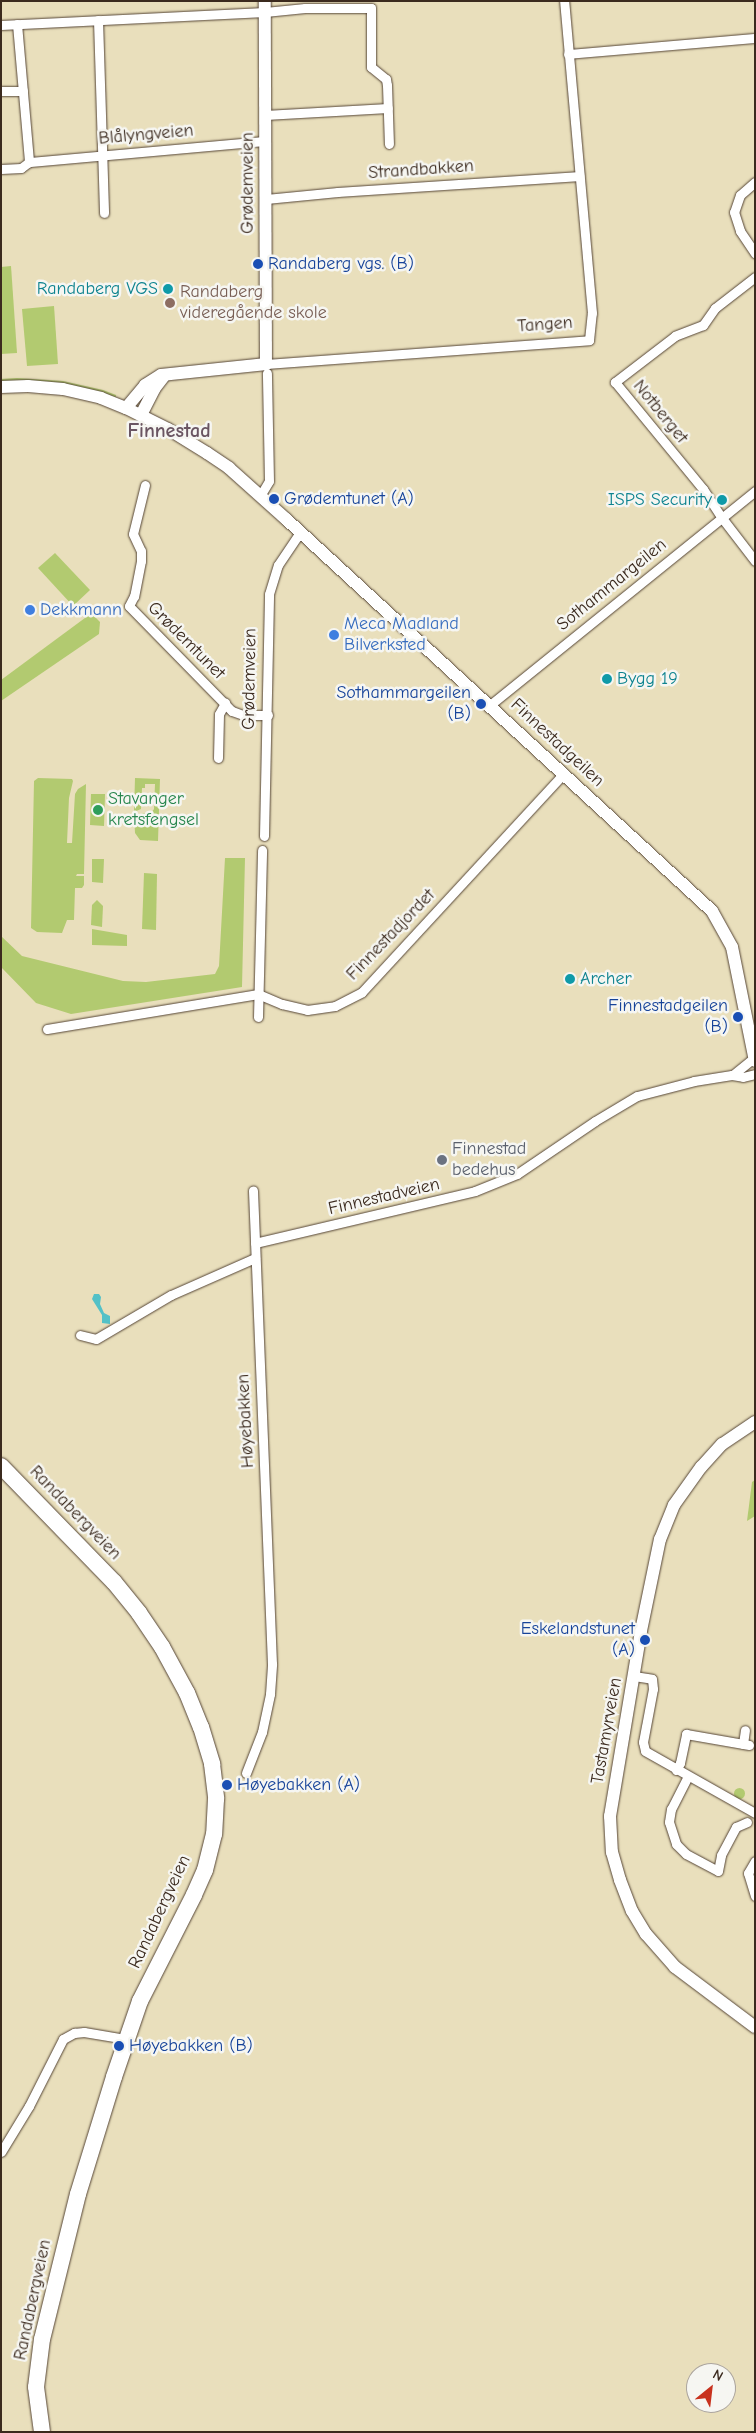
<!DOCTYPE html>
<meta charset="utf-8">
<style>
body{margin:0}
#map{position:relative;width:756px;height:2433px;overflow:hidden;background:#e9dfbc;font-family:"Comic Neue",sans-serif}
div>[style]{position:absolute}
.green>*{inset:0;background:#b2ca70}
.round{border-radius:50%}
.water>*{inset:0;background:#53c1c7}
.roads{filter:drop-shadow(0 0 1px #554536) drop-shadow(0 0 1px #554536)}
.street>*{height:9px;margin:-4.5px;padding:0 4.5px;transform-origin:4.5px;border-radius:4.5px;background:#fff}
.secondary>*{height:12px;margin:-6px;padding:0 6px;transform-origin:6px;border-radius:6px;background:#fff}
.highway>*{height:16px;margin:-8px;padding:0 8px;transform-origin:8px;border-radius:8px;background:#fff}
.dots>*{width:14px;height:14px;translate:-50% -50%;box-sizing:border-box;border:2px solid #f6f6f2;border-radius:50%}
span{translate:-50% -50%;white-space:nowrap;text-align:center;line-height:1.15;-webkit-text-stroke:5px #f6f6f2;paint-order:stroke}
.street-label{font-size:18px;color:#3b2a1e}
.transit-label{font-size:18px;color:#164399}
.left{translate:0 -50%;text-align:left}
.right{translate:-100% -50%;text-align:right}
.culture-label{font-size:18px;color:#0d838f}
.education-label{font-size:18px;color:#785e54}
.shop-label{font-size:18px;color:#366cbe}
.leisure-label{font-size:18px;color:#27864d}
.worship-label{font-size:18px;color:#5b616d}
.quarter-label{font-size:20px;color:#6a5562;font-weight:700}
.frame{position:absolute;inset:0;border:2px solid #3b2a1e;pointer-events:none}
.north{position:absolute;left:686px;top:2363px;width:50px;height:50px;box-sizing:border-box;background:#f6f6f2;border:1px solid #aba49d;border-radius:50%;rotate:29deg;font-size:14px;font-weight:700;line-height:20px;text-align:center;color:#3b2a1e}
.north::after{content:'';display:block;margin:auto;width:18px;height:22px;background:#c8321e;clip-path:polygon(50% 0,100% 100%,50% 72%,0 100%)}
</style>
<div id="map">
<div class="green">
<i style="clip-path:polygon(11px 266px,17px 353px,1px 354px,1px 267px)"></i>
<i style="clip-path:polygon(54px 306px,58px 364px,27px 366px,22px 309px)"></i>
<i style="clip-path:polygon(17px 378px,63px 381px,103px 390px,116px 395px,116px 397px,1px 382px,1px 379px)"></i>
<i style="clip-path:polygon(55px 553px,90px 590px,73px 606px,38px 568px)"></i>
<i style="clip-path:polygon(89px 615px,93px 615px,100px 622px,99px 634px,1px 701px,1px 680px)"></i>
<i style="clip-path:polygon(38px 778px,72px 779px,73px 781px,69px 798px,67px 843px,72px 843px,75px 794px,78px 789px,86px 784px,84px 874px,77px 874px,76px 876px,84px 876px,84px 885px,82px 888px,75px 888px,74px 920px,67px 920px,62px 933px,37px 932px,31px 928px,34px 781px)"></i>
<i style="clip-path:polygon(135px 778px,160px 779px,158px 841px,140px 840px,135px 833px,134px 815px,152px 812px,154px 809px,155px 784px,145px 784px,145px 788px,142px 788px,141px 809px,134px 812px)"></i>
<i style="clip-path:polygon(91px 794px,105px 794px,104px 826px,90px 825px)"></i>
<i style="clip-path:polygon(225px 858px,245px 858px,242px 987px,71px 1014px,36px 1003px,1px 967px,1px 936px,22px 956px,123px 981px,146px 982px,215px 974px,219px 966px)"></i>
<i style="clip-path:polygon(92px 859px,104px 859px,103px 883px,92px 882px)"></i>
<i style="clip-path:polygon(144px 873px,157px 874px,156px 930px,142px 929px)"></i>
<i style="clip-path:polygon(97px 900px,103px 906px,102px 927px,91px 925px,92px 905px)"></i>
<i style="clip-path:polygon(92px 929px,127px 935px,127px 946px,92px 945px)"></i>
<i style="clip-path:polygon(755px 1480px,755px 1516px,747px 1521px,752px 1482px)"></i>
<i class="round" style="left:733.5px;top:1787.5px;width:11px;height:11px"></i>
</div>
<div class="water">
<i style="clip-path:polygon(94px 1294px,99px 1294px,101px 1297px,100px 1304px,104px 1313px,110px 1316px,110px 1324px,102px 1323px,102px 1315px,92px 1299px)"></i>
</div>
<div class="roads">
<div class="street">
<i style="left:98px;top:20px;width:193px;rotate:88.2deg"></i>
<i style="left:17px;top:24px;width:139px;rotate:85deg"></i>
<i style="left:1px;top:25px;width:264px;rotate:-2.8deg"></i>
<i style="left:265px;top:12px;width:40px;rotate:-5.7deg"></i>
<i style="left:305px;top:8px;width:66px"></i>
<i style="left:371px;top:8px;width:59px;rotate:90deg"></i>
<i style="left:371px;top:67px;width:19px;rotate:39deg"></i>
<i style="left:386px;top:79px;width:6px;rotate:81deg"></i>
<i style="left:387px;top:85px;width:59px;rotate:88.1deg"></i>
<i style="left:568px;top:54px;width:188px;rotate:-4.9deg"></i>
<i style="left:1px;top:91px;width:22px"></i>
<i style="left:265px;top:115px;width:123px;rotate:-3.3deg"></i>
<i style="left:1px;top:169px;width:20px;rotate:-3deg"></i>
<i style="left:21px;top:168px;width:10px;rotate:-37deg"></i>
<i style="left:29px;top:162px;width:237px;rotate:-5.1deg"></i>
<i style="left:755px;top:182px;width:20px;rotate:139deg"></i>
<i style="left:740px;top:195px;width:18px;rotate:109deg"></i>
<i style="left:734px;top:212px;width:20px;rotate:72deg"></i>
<i style="left:740px;top:231px;width:27px;rotate:56deg"></i>
<i style="left:266px;top:199px;width:72px;rotate:-5.6deg"></i>
<i style="left:338px;top:192px;width:242px;rotate:-3.8deg"></i>
<i style="left:755px;top:277px;width:51px;rotate:142.2deg"></i>
<i style="left:715px;top:308px;width:21px;rotate:125deg"></i>
<i style="left:703px;top:325px;width:30px;rotate:159deg"></i>
<i style="left:675px;top:336px;width:76px;rotate:142.5deg"></i>
<i style="left:615px;top:382px;width:139px;rotate:50.6deg"></i>
<i style="left:703px;top:489px;width:35px;rotate:57deg"></i>
<i style="left:722px;top:518px;width:54px;rotate:52.5deg"></i>
<i style="left:266px;top:364px;width:324px;rotate:-4.2deg"></i>
<i style="left:589px;top:340px;width:27px;rotate:-84deg"></i>
<i style="left:592px;top:313px;width:313px;rotate:-95.1deg"></i>
<i style="left:145px;top:485px;width:50px;rotate:103.8deg"></i>
<i style="left:133px;top:534px;width:19px;rotate:65deg"></i>
<i style="left:141px;top:551px;width:10px;rotate:90deg"></i>
<i style="left:141px;top:561px;width:36px;rotate:101deg"></i>
<i style="left:134px;top:596px;width:11px;rotate:117deg"></i>
<i style="left:129px;top:606px;width:147px;rotate:45.6deg"></i>
<i style="left:232px;top:711px;width:12px;rotate:20deg"></i>
<i style="left:243px;top:715px;width:25px"></i>
<i style="left:260px;top:496px;width:17px;rotate:-59deg"></i>
<i style="left:269px;top:481px;width:108px;rotate:-91.1deg"></i>
<i style="left:490px;top:705px;width:341px;rotate:-38.9deg"></i>
<i style="left:218px;top:758px;width:44px;rotate:-88.7deg"></i>
<i style="left:219px;top:714px;width:13px;rotate:-61deg"></i>
<i style="left:264px;top:836px;width:242px;rotate:-88.8deg"></i>
<i style="left:269px;top:594px;width:30px;rotate:-73deg"></i>
<i style="left:278px;top:565px;width:40px;rotate:-56deg"></i>
<i style="left:258px;top:1017px;width:167px;rotate:-88.6deg"></i>
<i style="left:47px;top:1029px;width:214px;rotate:-9.4deg"></i>
<i style="left:258px;top:994px;width:26px;rotate:23deg"></i>
<i style="left:282px;top:1004px;width:26px;rotate:13deg"></i>
<i style="left:307px;top:1010px;width:28px;rotate:-8deg"></i>
<i style="left:335px;top:1006px;width:30px;rotate:-27deg"></i>
<i style="left:362px;top:992px;width:298px;rotate:-47.3deg"></i>
<i style="left:734px;top:1074px;width:26px;rotate:-39deg"></i>
<i style="left:255px;top:1243px;width:226px;rotate:-13.3deg"></i>
<i style="left:475px;top:1191px;width:45px;rotate:-22deg"></i>
<i style="left:517px;top:1174px;width:94px;rotate:-34.2deg"></i>
<i style="left:595px;top:1121px;width:49px;rotate:-30.8deg"></i>
<i style="left:637px;top:1096px;width:59px;rotate:-14.7deg"></i>
<i style="left:694px;top:1081px;width:38px;rotate:-9deg"></i>
<i style="left:732px;top:1075px;width:11px;rotate:10deg"></i>
<i style="left:743px;top:1077px;width:12px;rotate:-14deg"></i>
<i style="left:80px;top:1335px;width:16px;rotate:14deg"></i>
<i style="left:96px;top:1339px;width:87px;rotate:-30.4deg"></i>
<i style="left:171px;top:1295px;width:92px;rotate:-23.8deg"></i>
<i style="left:634px;top:1676px;width:18px;rotate:9deg"></i>
<i style="left:652px;top:1679px;width:10px;rotate:84deg"></i>
<i style="left:653px;top:1689px;width:54px;rotate:100.7deg"></i>
<i style="left:643px;top:1742px;width:9px;rotate:77deg"></i>
<i style="left:645px;top:1751px;width:126px;rotate:29.4deg"></i>
<i style="left:743px;top:1744px;width:14px;rotate:-82deg"></i>
<i style="left:676px;top:1770px;width:8px;rotate:-60deg"></i>
<i style="left:680px;top:1763px;width:30px;rotate:-78deg"></i>
<i style="left:686px;top:1734px;width:64px;rotate:9.9deg"></i>
<i style="left:246px;top:1773px;width:44px;rotate:-68.7deg"></i>
<i style="left:262px;top:1732px;width:39px;rotate:-78deg"></i>
<i style="left:270px;top:1694px;width:30px;rotate:-86deg"></i>
<i style="left:272px;top:1664px;width:474px;rotate:-92.3deg"></i>
<i style="left:688px;top:1776px;width:37px;rotate:117deg"></i>
<i style="left:671px;top:1809px;width:13px;rotate:99deg"></i>
<i style="left:669px;top:1822px;width:23px;rotate:72deg"></i>
<i style="left:676px;top:1844px;width:14px;rotate:45deg"></i>
<i style="left:686px;top:1854px;width:36px;rotate:28deg"></i>
<i style="left:718px;top:1871px;width:16px;rotate:-79deg"></i>
<i style="left:721px;top:1855px;width:32px;rotate:-62deg"></i>
<i style="left:736px;top:1827px;width:12px;rotate:-24deg"></i>
<i style="left:755px;top:1861px;width:14px;rotate:120deg"></i>
<i style="left:748px;top:1873px;width:24px;rotate:73deg"></i>
<i style="left:1px;top:2152px;width:54px;rotate:-58.7deg"></i>
<i style="left:29px;top:2106px;width:75px;rotate:-63.1deg"></i>
<i style="left:63px;top:2039px;width:13px;rotate:-29deg"></i>
<i style="left:74px;top:2033px;width:10px;rotate:-6deg"></i>
<i style="left:84px;top:2032px;width:43px;rotate:9.5deg"></i>
</div>
<div class="secondary">
<i style="left:1px;top:387px;width:27px;rotate:-2deg"></i>
<i style="left:28px;top:386px;width:35px;rotate:5deg"></i>
<i style="left:63px;top:389px;width:39px;rotate:13deg"></i>
<i style="left:101px;top:398px;width:27px;rotate:22deg"></i>
<i style="left:126px;top:408px;width:47px;rotate:26.6deg"></i>
<i style="left:168px;top:429px;width:46px;rotate:31.6deg"></i>
<i style="left:207px;top:453px;width:27px;rotate:34deg"></i>
<i style="left:229px;top:468px;width:76px;rotate:41.8deg"></i>
<i style="left:286px;top:519px;width:579px;rotate:42.62deg"></i>
<i style="left:712px;top:911px;width:41px;rotate:60.9deg"></i>
<i style="left:732px;top:947px;width:116px;rotate:78.6deg"></i>
<i style="left:126px;top:408px;width:30px;rotate:-50deg"></i>
<i style="left:145px;top:385px;width:19px;rotate:-32deg"></i>
<i style="left:161px;top:375px;width:106px;rotate:-6deg"></i>
<i style="left:266px;top:364px;width:363px;rotate:-90.2deg"></i>
<i style="left:141px;top:415px;width:29px;rotate:-63deg"></i>
<i style="left:154px;top:389px;width:16px;rotate:-52deg"></i>
<i style="left:755px;top:1422px;width:40px;rotate:146deg"></i>
<i style="left:722px;top:1444px;width:31px;rotate:132deg"></i>
<i style="left:701px;top:1467px;width:47px;rotate:125.4deg"></i>
<i style="left:674px;top:1505px;width:37px;rotate:112deg"></i>
<i style="left:660px;top:1539px;width:94px;rotate:101.7deg"></i>
<i style="left:641px;top:1631px;width:188px;rotate:99.5deg"></i>
<i style="left:610px;top:1816px;width:36px;rotate:87deg"></i>
<i style="left:612px;top:1852px;width:29px;rotate:74deg"></i>
<i style="left:620px;top:1880px;width:33px;rotate:69deg"></i>
<i style="left:632px;top:1911px;width:27px;rotate:59deg"></i>
<i style="left:646px;top:1934px;width:44px;rotate:48.7deg"></i>
<i style="left:675px;top:1967px;width:100px;rotate:36.9deg"></i>
</div>
<div class="highway">
<i style="left:1px;top:1466px;width:162px;rotate:45.8deg"></i>
<i style="left:114px;top:1582px;width:40px;rotate:51deg"></i>
<i style="left:139px;top:1613px;width:41px;rotate:55.9deg"></i>
<i style="left:162px;top:1647px;width:52px;rotate:61.5deg"></i>
<i style="left:187px;top:1693px;width:37px;rotate:68deg"></i>
<i style="left:201px;top:1727px;width:39px;rotate:73deg"></i>
<i style="left:212px;top:1764px;width:35px;rotate:83deg"></i>
<i style="left:216px;top:1799px;width:35px;rotate:93deg"></i>
<i style="left:214px;top:1834px;width:37px;rotate:104deg"></i>
<i style="left:205px;top:1870px;width:27px;rotate:114deg"></i>
<i style="left:194px;top:1895px;width:119px;rotate:117deg"></i>
<i style="left:140px;top:2001px;width:80px;rotate:108.9deg"></i>
<i style="left:114px;top:2077px;width:122px;rotate:107.1deg"></i>
<i style="left:78px;top:2194px;width:149px;rotate:103.9deg"></i>
<i style="left:42px;top:2339px;width:48px;rotate:97.1deg"></i>
<i style="left:36px;top:2387px;width:45px;rotate:82.4deg"></i>
</div>
</div>
<div class="dots">
<i style="left:258px;top:264px;background:#1a4fb4"></i>
<i style="left:168px;top:289px;background:#0f9aa8"></i>
<i style="left:170px;top:303px;background:#8d6e63"></i>
<i style="left:274px;top:499px;background:#1a4fb4"></i>
<i style="left:722px;top:500px;background:#0f9aa8"></i>
<i style="left:30px;top:610px;background:#3f7fe0"></i>
<i style="left:334px;top:635px;background:#3f7fe0"></i>
<i style="left:607px;top:679px;background:#0f9aa8"></i>
<i style="left:481px;top:704px;background:#1a4fb4"></i>
<i style="left:98px;top:810px;background:#2e9e5b"></i>
<i style="left:570px;top:979px;background:#0f9aa8"></i>
<i style="left:738px;top:1017px;background:#1a4fb4"></i>
<i style="left:442px;top:1160px;background:#6b7280"></i>
<i style="left:645px;top:1640px;background:#1a4fb4"></i>
<i style="left:227px;top:1785px;background:#1a4fb4"></i>
<i style="left:119px;top:2046px;background:#1a4fb4"></i>
</div>
<div class="street-label">
<span style="left:146px;top:135px;rotate:-5deg">Blålyngveien</span>
<span style="left:421px;top:170px;rotate:-4deg">Strandbakken</span>
<span style="left:248px;top:183px;rotate:-90deg">Grødemveien</span>
<span style="left:545px;top:325px;rotate:-4deg">Tangen</span>
<span style="left:660px;top:412px;rotate:51deg">Notberget</span>
<span style="left:612px;top:585px;rotate:-39deg">Sothammargeilen</span>
<span style="left:186px;top:641px;rotate:45deg">Grødemtunet</span>
<span style="left:250px;top:679px;rotate:-89deg">Grødemveien</span>
<span style="left:557px;top:743px;rotate:43deg">Finnestadgeilen</span>
<span style="left:391px;top:935px;rotate:-46deg">Finnestadjordet</span>
<span style="left:384px;top:1197px;rotate:-13deg">Finnestadveien</span>
<span style="left:246px;top:1421px;rotate:-93deg">Høyebakken</span>
<span style="left:75px;top:1513px;rotate:46deg">Randabergveien</span>
<span style="left:607px;top:1731px;rotate:-80deg">Tastamyrveien</span>
<span style="left:160px;top:1912px;rotate:-65deg">Randabergveien</span>
<span style="left:33px;top:2300px;rotate:-78deg">Randabergveien</span>
</div>
<div class="transit-label">
<span class="left" style="left:268px;top:264px">Randaberg vgs. (B)</span>
<span class="left" style="left:284px;top:499px">Grødemtunet (A)</span>
<span class="right" style="left:471px;top:704px">Sothammargeilen<br>(B)</span>
<span class="right" style="left:728px;top:1017px">Finnestadgeilen<br>(B)</span>
<span class="right" style="left:635px;top:1640px">Eskelandstunet<br>(A)</span>
<span class="left" style="left:237px;top:1785px">Høyebakken (A)</span>
<span class="left" style="left:129px;top:2046px">Høyebakken (B)</span>
</div>
<div class="culture-label">
<span class="right" style="left:158px;top:289px">Randaberg VGS</span>
<span class="right" style="left:712px;top:500px">ISPS Security</span>
<span class="left" style="left:617px;top:679px">Bygg 19</span>
<span class="left" style="left:580px;top:979px">Archer</span>
</div>
<div class="education-label">
<span class="left" style="left:180px;top:303px">Randaberg<br>videregående skole</span>
</div>
<div class="shop-label">
<span class="left" style="left:40px;top:610px">Dekkmann</span>
<span class="left" style="left:344px;top:635px">Meca Madland<br>Bilverksted</span>
</div>
<div class="leisure-label">
<span class="left" style="left:108px;top:810px">Stavanger<br>kretsfengsel</span>
</div>
<div class="worship-label">
<span class="left" style="left:452px;top:1160px">Finnestad<br>bedehus</span>
</div>
<div class="quarter-label">
<span style="left:169px;top:430px">Finnestad</span>
</div>
<div class="frame"></div>
<div class="north">N</div>
</div>
